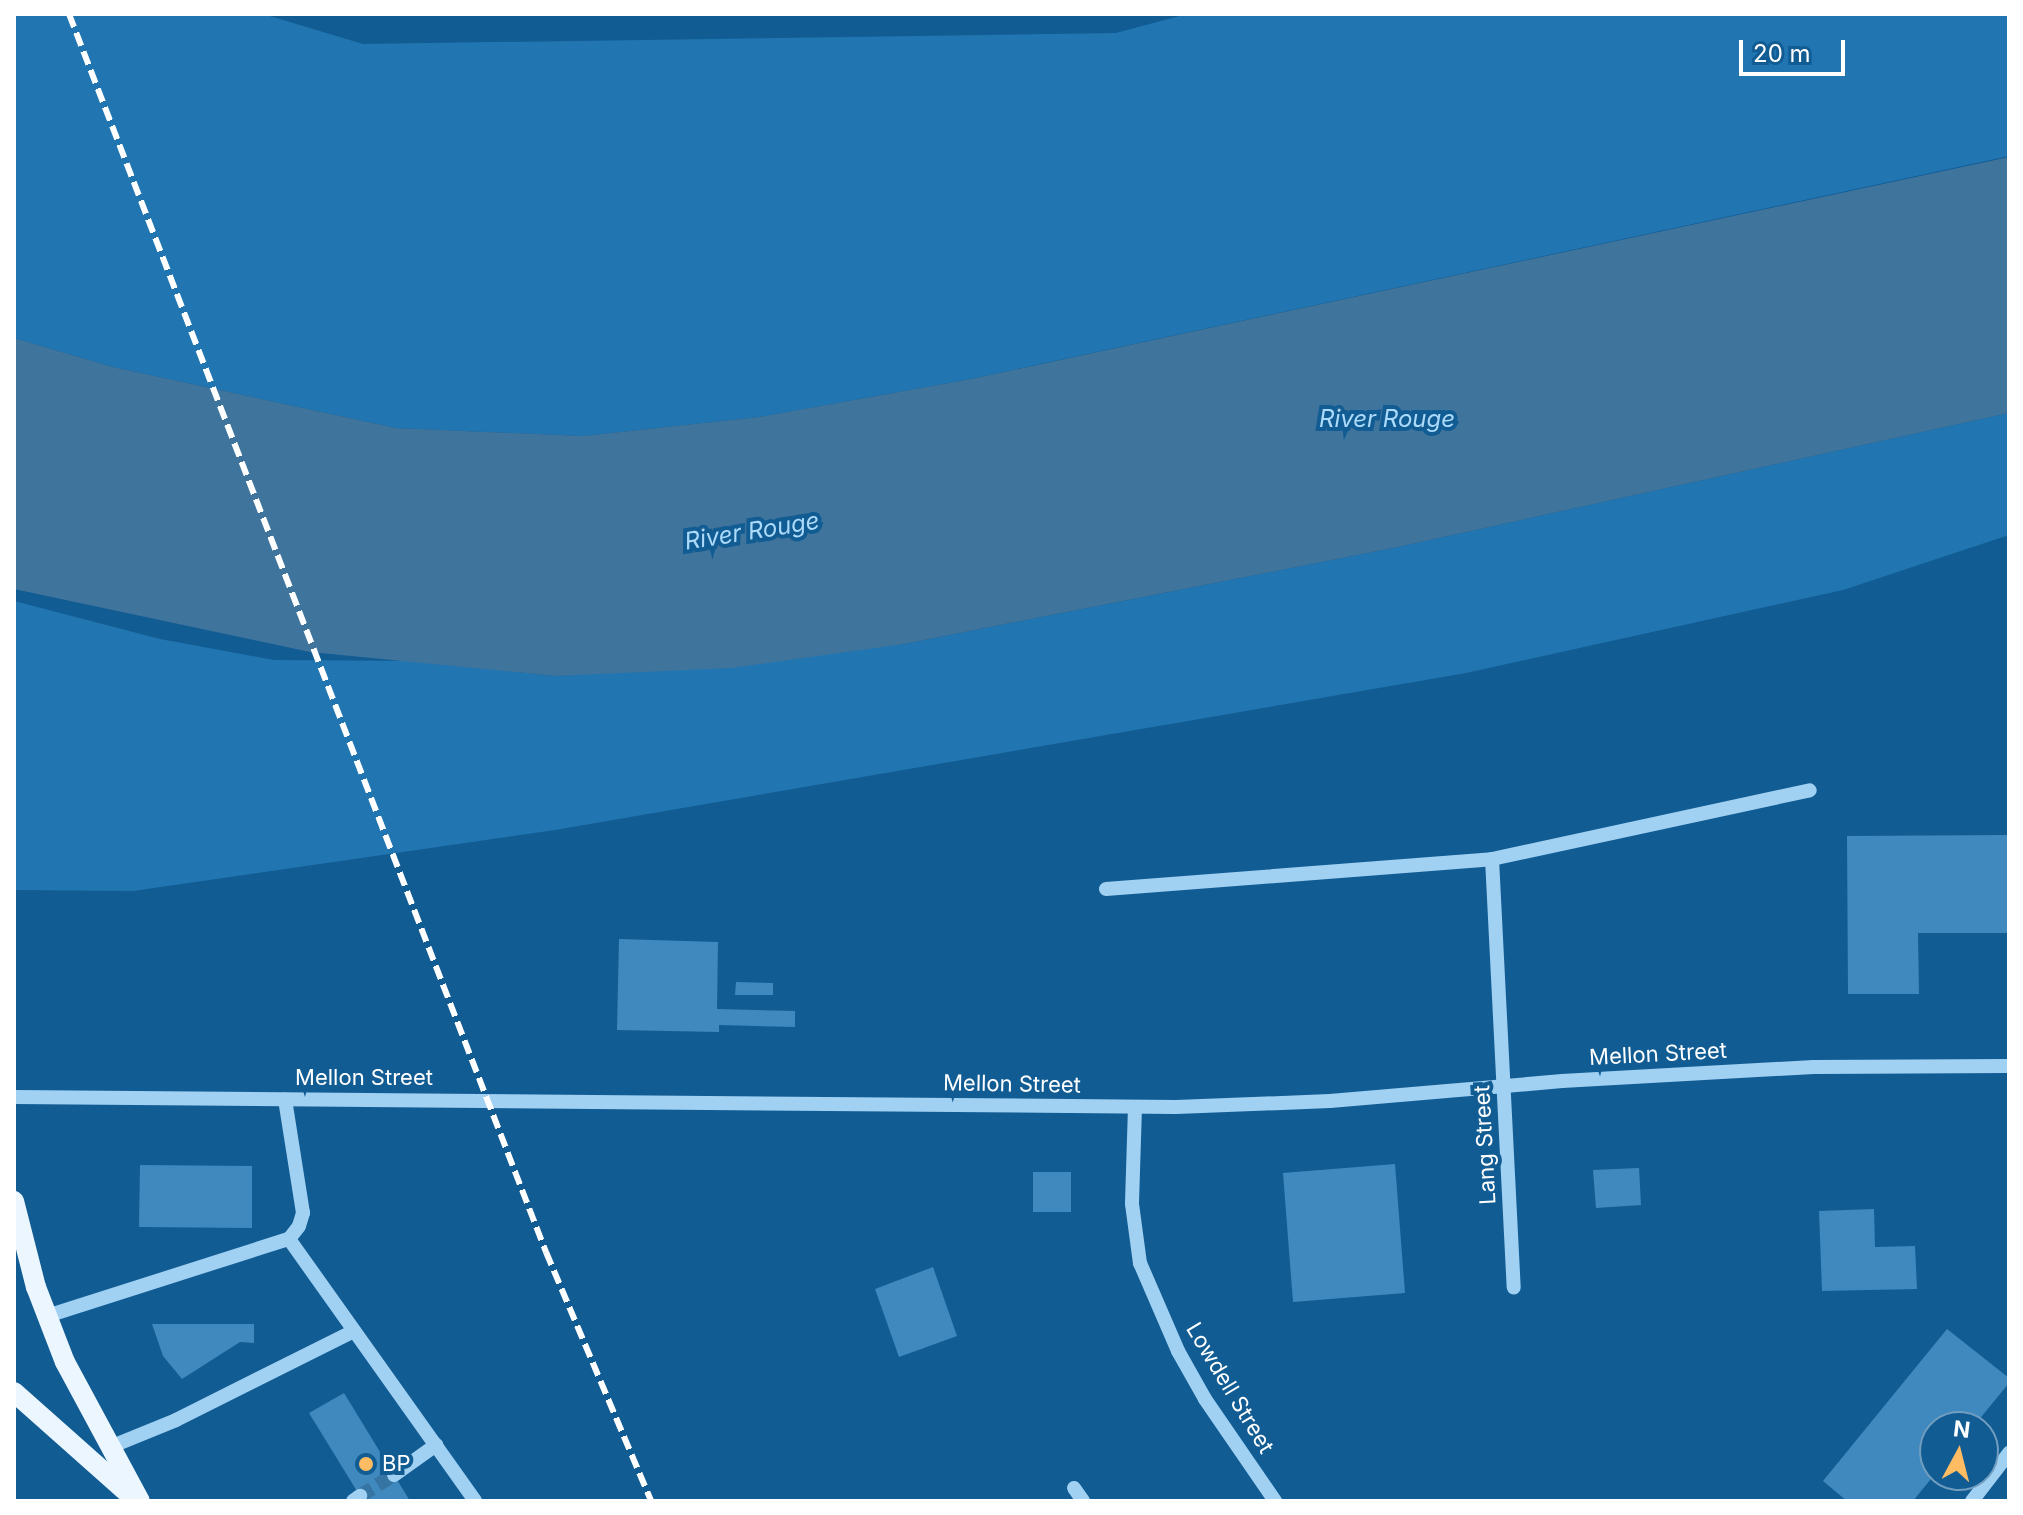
<!DOCTYPE html>
<style>
body{margin:0}
#map{position:relative;width:2023px;height:1515px;overflow:hidden;background:#125c94;font-family:Inter,sans-serif}
div>[style]{position:absolute}
.green>*{inset:0;background:#2176b1}
.water>*{inset:0;background:#3f749c}
.building>*{inset:0;background:#3f89be}
.minor-tunnel>*{height:14px;margin-top:-7px;transform-origin:0;background:repeating-linear-gradient(90deg,#3674a4 0 14px,transparent 0 21px)}
.minor>*{height:14px;margin:-7px;padding:0 7px;transform-origin:7px;border-radius:7px;background:#a0d1f3}
.major>*{height:20px;margin:-10px;padding:0 10px;transform-origin:10px;border-radius:10px;background:#ecf6ff}
.rail>*{height:6px;margin-top:-3px;transform-origin:0;background:repeating-linear-gradient(90deg,#fff 0 14px,transparent 0 20px)}
.dots>*{width:22px;height:22px;translate:-50% -50%;box-sizing:border-box;border:4px solid #125c94;border-radius:50%}
span{translate:-50% -50%;white-space:nowrap;text-align:center;line-height:1.15;-webkit-text-stroke:8px #125c94;paint-order:stroke}
.street-label{font-size:22px;color:#fff}
.poi-label{font-size:22px;color:#fff}
.left{translate:0 -50%;text-align:left}
.water-label{font-size:24px;color:#acdafa;font-style:italic}
.frame{position:absolute;inset:0;border:16px solid #fff;pointer-events:none}
.north{position:absolute;left:1919px;top:1411px;width:80px;height:80px;box-sizing:border-box;background:#125c94;border:2px solid #719dbf;border-radius:50%;rotate:7deg;font-size:22px;font-weight:700;line-height:32px;text-align:center;color:#fff}
.north::after{content:'';display:block;margin:auto;width:28px;height:36px;background:#ffbc62;clip-path:polygon(50% 0,100% 100%,50% 72%,0 100%)}
.scale{position:absolute;left:1739px;top:40px;width:106px;height:36px;box-sizing:border-box;border:4px solid #fff;border-top:0;padding-left:10px;font-size:24px;line-height:28px;white-space:nowrap;color:#fff;-webkit-text-stroke:6px #125c94;paint-order:stroke}
</style>
<div id="map">
<div class="green">
<i style="clip-path:polygon(14px 14px,263px 14px,363px 44px,1116px 33px,1187px 14px,2009px 14px,2009px 156px,971px 379px,759px 417px,583px 436px,396px 428px,113px 367px,14px 338px)"></i>
<i style="clip-path:polygon(2009px 413px,2009px 535px,1843px 590px,1466px 673px,555px 830px,133px 891px,14px 890px,14px 601px,160px 639px,274px 660px,414px 661px,556px 676px,904px 644px,1398px 547px)"></i>
</div>
<div class="water">
<i style="clip-path:polygon(2009px 157px,2009px 413px,1398px 547px,904px 644px,731px 668px,556px 676px,310px 652px,14px 589px,14px 338px,113px 367px,396px 428px,583px 436px,759px 417px,971px 379px)"></i>
</div>
<div class="building">
<i style="clip-path:polygon(2009px 835px,2009px 933px,1918px 933px,1919px 994px,1848px 994px,1847px 836px)"></i>
<i style="clip-path:polygon(619px 939px,718px 942px,717px 1009px,795px 1011px,795px 1027px,719px 1025px,719px 1032px,617px 1030px)"></i>
<i style="clip-path:polygon(736px 982px,773px 983px,773px 995px,735px 995px)"></i>
<i style="clip-path:polygon(1395px 1164px,1405px 1293px,1293px 1302px,1283px 1173px)"></i>
<i style="clip-path:polygon(140px 1165px,252px 1166px,252px 1228px,139px 1227px)"></i>
<i style="clip-path:polygon(1639px 1168px,1641px 1205px,1596px 1208px,1593px 1170px)"></i>
<i style="clip-path:polygon(1033px 1172px,1071px 1172px,1071px 1212px,1033px 1212px)"></i>
<i style="clip-path:polygon(1874px 1209px,1875px 1247px,1915px 1246px,1917px 1289px,1822px 1291px,1819px 1211px)"></i>
<i style="clip-path:polygon(933px 1267px,957px 1336px,899px 1357px,875px 1289px)"></i>
<i style="clip-path:polygon(152px 1324px,254px 1324px,254px 1343px,240px 1342px,182px 1379px,163px 1356px)"></i>
<i style="clip-path:polygon(1947px 1329px,2009px 1378px,2009px 1383px,1973px 1427px,1935px 1427px,1935px 1474px,1913px 1501px,1847px 1501px,1823px 1481px)"></i>
<i style="clip-path:polygon(344px 1393px,410px 1501px,363px 1501px,309px 1413px)"></i>
</div>
<div class="minor-tunnel">
<i style="left:360px;top:1496px;width:40px;rotate:-32deg"></i>
</div>
<div class="minor">
<i style="left:1492px;top:859px;width:429px;rotate:87.1deg"></i>
<i style="left:1106px;top:889px;width:387px;rotate:-4.4deg"></i>
<i style="left:1492px;top:859px;width:325px;rotate:-12.2deg"></i>
<i style="left:14px;top:1097px;width:1162px;rotate:0.49deg"></i>
<i style="left:1176px;top:1107px;width:154px;rotate:-2.2deg"></i>
<i style="left:1330px;top:1101px;width:233px;rotate:-4.9deg"></i>
<i style="left:1562px;top:1081px;width:252px;rotate:-3.2deg"></i>
<i style="left:1814px;top:1067px;width:195px;rotate:-0.3deg"></i>
<i style="left:1135px;top:1107px;width:97px;rotate:91.8deg"></i>
<i style="left:1132px;top:1204px;width:60px;rotate:82.3deg"></i>
<i style="left:1140px;top:1263px;width:96px;rotate:66.6deg"></i>
<i style="left:1178px;top:1351px;width:55px;rotate:60.6deg"></i>
<i style="left:1205px;top:1399px;width:124px;rotate:55.5deg"></i>
<i style="left:289px;top:1239px;width:321px;rotate:54.6deg"></i>
<i style="left:47px;top:1316px;width:254px;rotate:-17.7deg"></i>
<i style="left:289px;top:1239px;width:16px;rotate:-52deg"></i>
<i style="left:299px;top:1226px;width:14px;rotate:-73deg"></i>
<i style="left:303px;top:1213px;width:115px;rotate:-99deg"></i>
<i style="left:110px;top:1447px;width:71px;rotate:-22.2deg"></i>
<i style="left:176px;top:1420px;width:199px;rotate:-26.6deg"></i>
<i style="left:394px;top:1475px;width:52px;rotate:-35.5deg"></i>
<i style="left:1074px;top:1488px;width:16px;rotate:55deg"></i>
<i style="left:353px;top:1501px;width:9px;rotate:-36deg"></i>
<i style="left:1972px;top:1501px;width:61px;rotate:-52.4deg"></i>
</div>
<div class="major">
<i style="left:14px;top:1201px;width:89px;rotate:75.7deg"></i>
<i style="left:36px;top:1287px;width:80px;rotate:68.9deg"></i>
<i style="left:65px;top:1362px;width:158px;rotate:61.7deg"></i>
<i style="left:14px;top:1392px;width:157px;rotate:41.6deg"></i>
</div>
<div class="rail">
<i style="left:69px;top:14px;width:1327px;rotate:68.93deg"></i>
<i style="left:546px;top:1252px;width:270px;rotate:67.1deg"></i>
</div>
<div class="dots">
<i style="left:366px;top:1464px;background:#ffbc62"></i>
</div>
<div class="street-label">
<span style="left:1658px;top:1054px;rotate:-3deg">Mellon Street</span>
<span style="left:364px;top:1078px">Mellon Street</span>
<span style="left:1012px;top:1084px;rotate:1deg">Mellon Street</span>
<span style="left:1485px;top:1145px;rotate:-93deg">Lang Street</span>
<span style="left:1230px;top:1388px;rotate:59deg">Lowdell Street</span>
</div>
<div class="poi-label">
<span class="left" style="left:382px;top:1464px">BP</span>
</div>
<div class="water-label">
<span style="left:1387px;top:419px">River Rouge</span>
<span style="left:752px;top:531px;rotate:-9deg">River Rouge</span>
</div>
<div class="frame"></div>
<div class="north">N</div>
<div class="scale">20 m</div>
</div>
